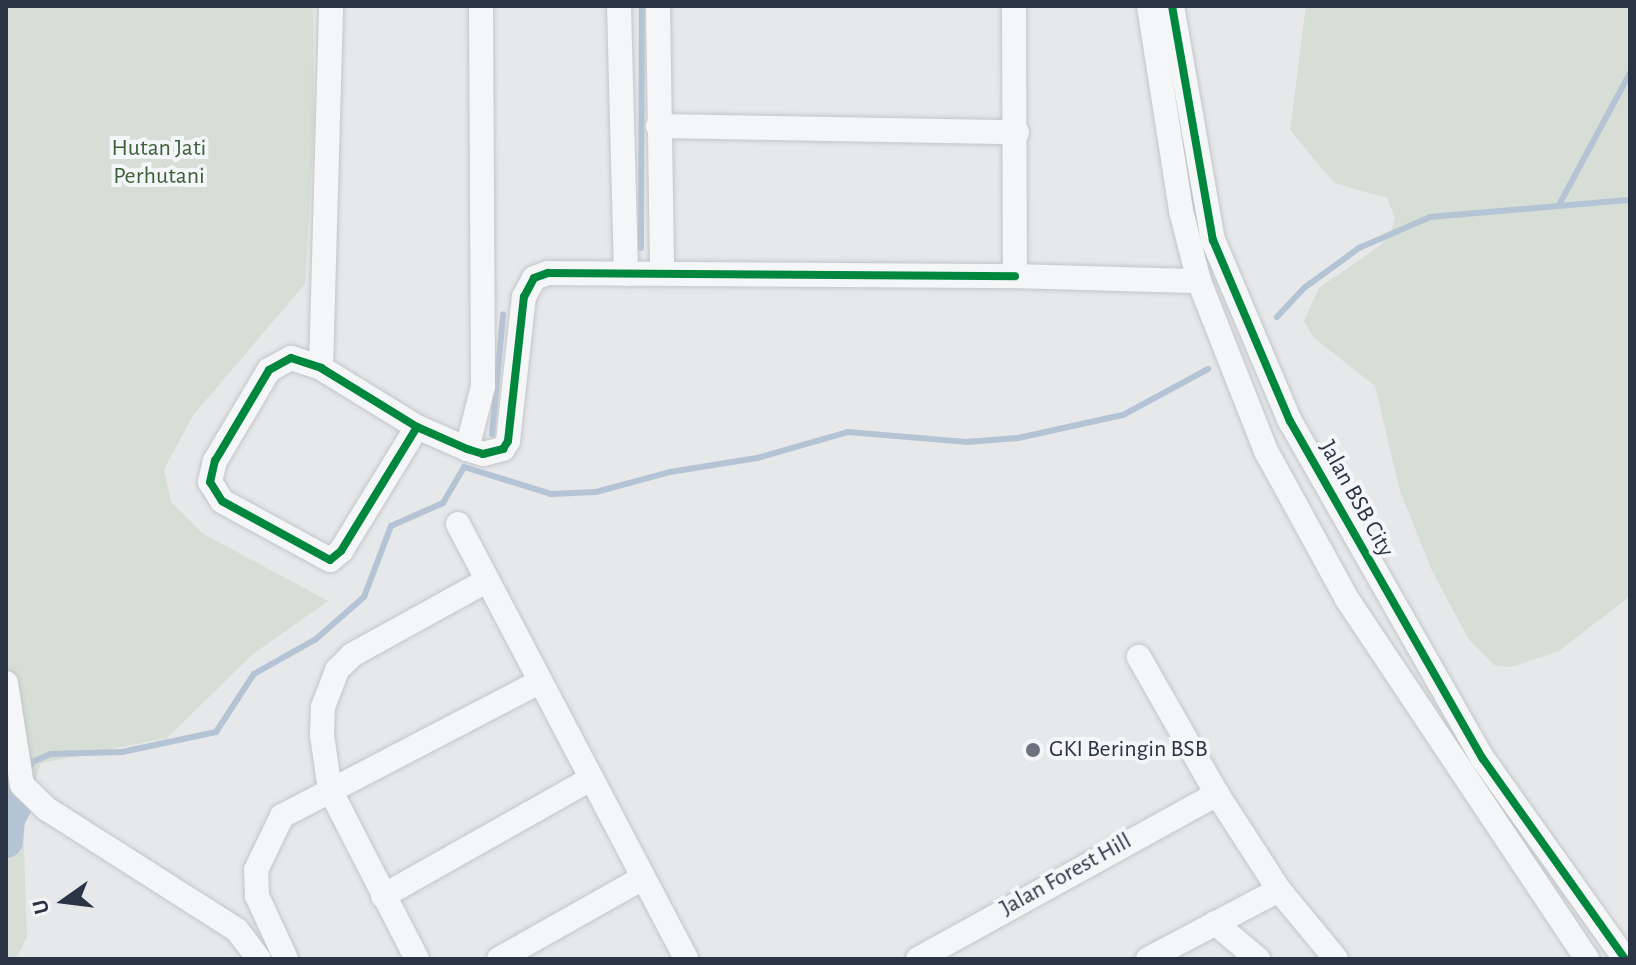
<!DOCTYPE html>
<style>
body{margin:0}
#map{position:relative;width:1636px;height:965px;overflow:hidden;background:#e6e8ea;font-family:"Alegreya Sans",sans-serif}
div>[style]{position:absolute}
.green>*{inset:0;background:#d6ded6}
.stream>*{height:6px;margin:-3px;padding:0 3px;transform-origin:3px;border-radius:3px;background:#b4c4d5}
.river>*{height:34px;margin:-17px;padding:0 17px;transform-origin:17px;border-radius:17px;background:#b4c4d5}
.roads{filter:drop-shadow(0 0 2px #c4c6c8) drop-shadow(0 0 2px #c4c6c8)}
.minor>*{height:24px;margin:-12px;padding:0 12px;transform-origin:12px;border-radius:12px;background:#f5f6f7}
.cycleway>*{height:8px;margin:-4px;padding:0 4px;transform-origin:4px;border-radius:4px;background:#00873e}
.dots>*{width:22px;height:22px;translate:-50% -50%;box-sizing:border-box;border:4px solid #f4f6f9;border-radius:50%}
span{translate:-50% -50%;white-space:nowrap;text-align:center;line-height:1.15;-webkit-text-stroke:8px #f4f6f9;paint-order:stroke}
.park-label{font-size:24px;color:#3f6138}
.street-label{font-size:24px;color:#2b3445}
.poi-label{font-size:24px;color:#2b3445}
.left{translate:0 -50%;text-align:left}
.frame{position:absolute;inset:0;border:8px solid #2b3445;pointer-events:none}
.north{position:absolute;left:24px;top:861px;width:80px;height:80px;-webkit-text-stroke:6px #f4f6f9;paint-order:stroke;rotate:256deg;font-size:22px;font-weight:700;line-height:32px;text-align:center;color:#2b3445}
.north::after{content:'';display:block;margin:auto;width:28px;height:36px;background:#2b3445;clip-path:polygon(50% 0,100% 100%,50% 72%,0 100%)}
</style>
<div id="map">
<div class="green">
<i style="clip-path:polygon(6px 6px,313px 6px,314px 128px,305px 284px,194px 414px,164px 469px,171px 502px,202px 533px,328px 601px,253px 654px,167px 738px,41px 763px,23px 819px,27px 937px,16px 959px,6px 959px)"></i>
<i style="clip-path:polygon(1306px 6px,1630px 6px,1630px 596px,1559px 651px,1511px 667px,1494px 665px,1469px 640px,1432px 571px,1400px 491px,1375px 386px,1313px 337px,1304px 321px,1319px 288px,1378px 247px,1390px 235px,1395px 218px,1387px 198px,1334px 183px,1290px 130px)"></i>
</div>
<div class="stream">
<i style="left:1560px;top:203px;width:148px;rotate:-61.7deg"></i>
<i style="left:641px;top:248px;width:242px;rotate:-89.8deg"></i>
<i style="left:1277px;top:317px;width:40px;rotate:-47deg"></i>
<i style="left:1304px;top:288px;width:68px;rotate:-36deg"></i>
<i style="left:1359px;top:248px;width:77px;rotate:-23.6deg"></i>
<i style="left:1430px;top:217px;width:201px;rotate:-4.9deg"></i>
<i style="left:492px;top:434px;width:120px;rotate:-84.7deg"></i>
<i style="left:29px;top:770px;width:9px;rotate:-69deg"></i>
<i style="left:32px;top:762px;width:21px;rotate:-23deg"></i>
<i style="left:51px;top:754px;width:71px;rotate:-1.6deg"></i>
<i style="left:122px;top:752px;width:96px;rotate:-12deg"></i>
<i style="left:216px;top:732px;width:69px;rotate:-56.8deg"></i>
<i style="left:254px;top:674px;width:71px;rotate:-29.4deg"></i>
<i style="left:316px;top:639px;width:64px;rotate:-41.2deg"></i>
<i style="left:364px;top:597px;width:76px;rotate:-69.2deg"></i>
<i style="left:391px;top:526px;width:57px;rotate:-23.9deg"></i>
<i style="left:443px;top:503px;width:42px;rotate:-59.7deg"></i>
<i style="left:464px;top:467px;width:91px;rotate:17.2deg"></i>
<i style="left:551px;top:494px;width:45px;rotate:-2.5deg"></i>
<i style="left:596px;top:492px;width:77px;rotate:-15.1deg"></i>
<i style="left:670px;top:472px;width:88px;rotate:-9.1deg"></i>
<i style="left:757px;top:458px;width:95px;rotate:-15.9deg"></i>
<i style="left:848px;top:432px;width:118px;rotate:4.8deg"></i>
<i style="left:966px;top:442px;width:52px;rotate:-4.4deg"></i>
<i style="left:1018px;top:438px;width:107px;rotate:-12.4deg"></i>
<i style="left:1123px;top:415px;width:97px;rotate:-28.4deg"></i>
</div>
<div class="river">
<i style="left:6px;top:841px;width:22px;rotate:-85deg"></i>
<i style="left:8px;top:819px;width:26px;rotate:-62deg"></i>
</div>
<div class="roads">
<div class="minor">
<i style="left:619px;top:6px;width:268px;rotate:88.5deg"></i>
<i style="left:658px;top:6px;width:267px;rotate:89.1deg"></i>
<i style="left:1014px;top:6px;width:270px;rotate:89.8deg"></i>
<i style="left:1015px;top:276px;width:184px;rotate:1.6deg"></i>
<i style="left:1149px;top:6px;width:207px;rotate:81.1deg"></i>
<i style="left:1181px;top:211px;width:72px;rotate:75.6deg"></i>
<i style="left:1199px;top:281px;width:183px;rotate:68.5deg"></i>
<i style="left:1266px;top:451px;width:169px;rotate:61.3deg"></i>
<i style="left:1347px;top:599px;width:433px;rotate:56.3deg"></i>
<i style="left:1172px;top:6px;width:238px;rotate:80.1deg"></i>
<i style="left:1213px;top:240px;width:197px;rotate:67deg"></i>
<i style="left:1290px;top:421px;width:389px;rotate:60.3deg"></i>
<i style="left:1483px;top:759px;width:245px;rotate:54.6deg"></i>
<i style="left:658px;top:126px;width:359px;rotate:1deg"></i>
<i style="left:321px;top:368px;width:362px;rotate:-88.4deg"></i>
<i style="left:417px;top:427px;width:145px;rotate:121.5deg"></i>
<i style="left:341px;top:551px;width:14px;rotate:141deg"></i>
<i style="left:330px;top:560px;width:123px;rotate:-151.4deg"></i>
<i style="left:222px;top:501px;width:22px;rotate:-122deg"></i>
<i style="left:210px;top:482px;width:22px;rotate:-77deg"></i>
<i style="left:215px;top:461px;width:106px;rotate:-59.3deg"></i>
<i style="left:269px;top:370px;width:25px;rotate:-29deg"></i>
<i style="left:291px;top:358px;width:32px;rotate:18deg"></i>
<i style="left:321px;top:368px;width:113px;rotate:31.6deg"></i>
<i style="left:417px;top:427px;width:55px;rotate:23.7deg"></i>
<i style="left:467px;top:449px;width:17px;rotate:17deg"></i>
<i style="left:483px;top:454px;width:21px;rotate:-14deg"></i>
<i style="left:503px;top:449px;width:9px;rotate:-58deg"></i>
<i style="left:508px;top:441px;width:145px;rotate:-83.7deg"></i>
<i style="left:524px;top:297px;width:21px;rotate:-62deg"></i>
<i style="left:534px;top:278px;width:15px;rotate:-20deg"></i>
<i style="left:548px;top:273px;width:467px;rotate:0.4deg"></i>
<i style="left:467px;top:449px;width:65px;rotate:-75.7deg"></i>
<i style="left:483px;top:386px;width:380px;rotate:-90.3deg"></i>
<i style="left:458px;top:524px;width:491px;rotate:62.3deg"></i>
<i style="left:6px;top:683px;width:103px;rotate:81.1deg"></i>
<i style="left:22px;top:785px;width:35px;rotate:44deg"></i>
<i style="left:47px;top:809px;width:225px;rotate:32.5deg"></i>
<i style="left:237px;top:930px;width:36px;rotate:53deg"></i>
<i style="left:1217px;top:794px;width:114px;rotate:57.1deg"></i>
<i style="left:1279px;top:890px;width:89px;rotate:50.4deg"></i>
<i style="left:383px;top:896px;width:236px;rotate:-29.4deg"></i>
<i style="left:1215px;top:923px;width:56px;rotate:39.9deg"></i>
<i style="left:286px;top:959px;width:69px;rotate:-114.7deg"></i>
<i style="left:257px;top:896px;width:26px;rotate:-92deg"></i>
<i style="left:256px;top:870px;width:60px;rotate:-64.3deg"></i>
<i style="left:282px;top:816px;width:288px;rotate:-27.5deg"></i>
<i style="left:417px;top:959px;width:190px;rotate:-117.2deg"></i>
<i style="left:330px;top:790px;width:56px;rotate:-98.3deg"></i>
<i style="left:322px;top:735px;width:28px;rotate:-88deg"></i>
<i style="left:323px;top:707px;width:40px;rotate:-69deg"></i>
<i style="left:337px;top:670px;width:21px;rotate:-45deg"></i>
<i style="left:352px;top:655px;width:153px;rotate:-28.9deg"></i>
<i style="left:499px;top:959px;width:163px;rotate:-29.4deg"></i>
<i style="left:918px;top:959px;width:342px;rotate:-28.9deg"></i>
<i style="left:1217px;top:794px;width:158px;rotate:-119.7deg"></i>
<i style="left:1148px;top:959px;width:148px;rotate:-27.8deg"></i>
</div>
</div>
<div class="cycleway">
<i style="left:1172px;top:6px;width:238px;rotate:80.1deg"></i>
<i style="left:1213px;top:240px;width:197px;rotate:67deg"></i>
<i style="left:1290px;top:421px;width:389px;rotate:60.3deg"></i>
<i style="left:1483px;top:759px;width:245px;rotate:54.6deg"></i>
<i style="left:417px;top:427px;width:145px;rotate:121.5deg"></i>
<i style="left:341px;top:551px;width:14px;rotate:141deg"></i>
<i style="left:330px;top:560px;width:123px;rotate:-151.4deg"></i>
<i style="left:222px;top:501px;width:22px;rotate:-122deg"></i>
<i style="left:210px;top:482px;width:22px;rotate:-77deg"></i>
<i style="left:215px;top:461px;width:106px;rotate:-59.3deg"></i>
<i style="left:269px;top:370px;width:25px;rotate:-29deg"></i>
<i style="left:291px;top:358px;width:32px;rotate:18deg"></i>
<i style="left:321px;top:368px;width:113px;rotate:31.6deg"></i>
<i style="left:417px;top:427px;width:55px;rotate:23.7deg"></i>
<i style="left:467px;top:449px;width:17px;rotate:17deg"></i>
<i style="left:483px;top:454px;width:21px;rotate:-14deg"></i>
<i style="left:503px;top:449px;width:9px;rotate:-58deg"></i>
<i style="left:508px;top:441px;width:145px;rotate:-83.7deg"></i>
<i style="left:524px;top:297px;width:21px;rotate:-62deg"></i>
<i style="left:534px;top:278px;width:15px;rotate:-20deg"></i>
<i style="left:548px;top:273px;width:467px;rotate:0.4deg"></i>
</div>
<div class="dots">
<i style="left:1033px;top:750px;background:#6c737f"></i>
</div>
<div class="park-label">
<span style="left:159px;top:163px">Hutan Jati<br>Perhutani</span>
</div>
<div class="street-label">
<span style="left:1356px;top:499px;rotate:61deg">Jalan BSB City</span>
<span style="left:1066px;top:875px;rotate:-29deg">Jalan Forest Hill</span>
</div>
<div class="poi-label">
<span class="left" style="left:1049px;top:750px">GKI Beringin BSB</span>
</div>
<div class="frame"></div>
<div class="north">U</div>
</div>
